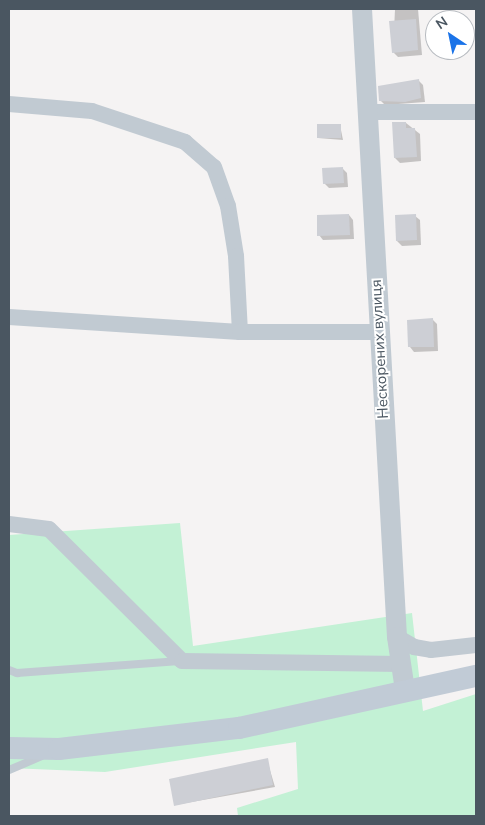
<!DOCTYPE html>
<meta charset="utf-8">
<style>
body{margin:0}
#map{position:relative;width:485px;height:825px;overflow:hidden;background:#f5f3f3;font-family:"Nunito Sans",sans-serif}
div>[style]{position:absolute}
.green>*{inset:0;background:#c3f1d5}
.shadow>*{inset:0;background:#0003}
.building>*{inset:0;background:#cdcfd5}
.service>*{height:8px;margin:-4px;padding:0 4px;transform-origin:4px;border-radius:4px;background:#c1cad2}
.minor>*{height:16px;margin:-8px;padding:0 8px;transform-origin:8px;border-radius:8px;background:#c1cad2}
.tertiary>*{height:20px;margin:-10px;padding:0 10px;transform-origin:10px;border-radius:10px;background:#c1cad2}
.secondary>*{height:22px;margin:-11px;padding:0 11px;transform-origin:11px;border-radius:11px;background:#c1cbd6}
span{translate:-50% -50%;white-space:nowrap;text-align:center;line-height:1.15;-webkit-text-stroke:4px #fff;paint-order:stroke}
.street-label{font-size:15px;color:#4a5661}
.frame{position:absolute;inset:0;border:10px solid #4a5661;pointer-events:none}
.north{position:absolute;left:425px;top:10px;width:50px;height:50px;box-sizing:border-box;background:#fff;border:1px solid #b7bbc0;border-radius:50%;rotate:326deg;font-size:14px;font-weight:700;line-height:20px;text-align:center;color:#4a5661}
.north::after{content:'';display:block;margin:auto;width:18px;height:22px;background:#1a73e8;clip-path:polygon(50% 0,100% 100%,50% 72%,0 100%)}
</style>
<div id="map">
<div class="green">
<i style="clip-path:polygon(180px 523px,193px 646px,412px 613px,423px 711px,476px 694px,476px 816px,238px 816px,237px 808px,298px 789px,296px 742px,105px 772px,9px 768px,9px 535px)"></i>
</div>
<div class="shadow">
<i style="clip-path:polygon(395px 9px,418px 9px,422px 55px,398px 57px,393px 52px)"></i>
<i style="clip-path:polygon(418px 80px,423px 85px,425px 102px,385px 105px,380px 100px)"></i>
<i style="clip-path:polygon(406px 123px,420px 134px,421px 161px,400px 163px,395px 158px)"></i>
<i style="clip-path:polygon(340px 125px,343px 140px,318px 138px)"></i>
<i style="clip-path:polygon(342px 168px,347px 173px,348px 187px,329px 188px,324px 183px)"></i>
<i style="clip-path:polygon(349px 215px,353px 220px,354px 239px,323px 240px,319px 235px)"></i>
<i style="clip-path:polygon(415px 216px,420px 220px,421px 245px,402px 246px,397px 241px)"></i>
<i style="clip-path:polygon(433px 320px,437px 324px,438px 351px,414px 352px,410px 347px)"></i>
<i style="clip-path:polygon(267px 760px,275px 787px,175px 805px)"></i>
</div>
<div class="building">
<i style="clip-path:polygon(416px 19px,418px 50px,392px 53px,389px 21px)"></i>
<i style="clip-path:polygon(419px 79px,421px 98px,405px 102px,379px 101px,378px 86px)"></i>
<i style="clip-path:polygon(392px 122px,406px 122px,406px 128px,415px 128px,417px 157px,394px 158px)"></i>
<i style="clip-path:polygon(317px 124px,341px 124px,341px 138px,317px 138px)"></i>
<i style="clip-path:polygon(343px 167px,344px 183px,323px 184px,322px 168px)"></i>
<i style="clip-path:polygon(349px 214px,350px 235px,317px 236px,317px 215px)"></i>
<i style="clip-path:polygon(416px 214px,417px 240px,396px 241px,395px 215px)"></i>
<i style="clip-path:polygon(433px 318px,434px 347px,408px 347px,407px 320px)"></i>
<i style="clip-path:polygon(268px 758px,273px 785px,174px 806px,169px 779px)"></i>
</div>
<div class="service">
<i style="left:9px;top:670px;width:9px;rotate:21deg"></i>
<i style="left:17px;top:673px;width:163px;rotate:-4.2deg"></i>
<i style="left:9px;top:770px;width:36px;rotate:-23deg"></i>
</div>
<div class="minor">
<i style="left:9px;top:104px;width:83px;rotate:4.8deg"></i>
<i style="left:92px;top:111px;width:98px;rotate:18.4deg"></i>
<i style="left:185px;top:142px;width:38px;rotate:41deg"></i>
<i style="left:214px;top:167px;width:41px;rotate:70.3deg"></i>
<i style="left:228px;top:206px;width:51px;rotate:80.9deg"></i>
<i style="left:236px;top:256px;width:76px;rotate:87deg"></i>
<i style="left:367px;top:112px;width:109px"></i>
<i style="left:9px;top:317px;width:231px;rotate:3.7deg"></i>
<i style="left:240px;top:332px;width:139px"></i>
<i style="left:9px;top:524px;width:40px;rotate:7.1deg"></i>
<i style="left:49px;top:529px;width:187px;rotate:44.8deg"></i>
<i style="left:182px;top:661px;width:219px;rotate:0.8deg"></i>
<i style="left:397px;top:637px;width:20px;rotate:30deg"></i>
<i style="left:414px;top:647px;width:17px;rotate:10deg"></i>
<i style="left:431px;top:650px;width:45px;rotate:-6.3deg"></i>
</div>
<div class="tertiary">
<i style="left:362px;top:9px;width:629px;rotate:86.81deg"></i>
<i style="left:397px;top:637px;width:54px;rotate:81.4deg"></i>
</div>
<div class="secondary">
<i style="left:9px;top:748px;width:50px;rotate:1.1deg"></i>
<i style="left:59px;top:749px;width:181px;rotate:-6.7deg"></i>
<i style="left:239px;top:728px;width:243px;rotate:-12.4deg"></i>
</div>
<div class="street-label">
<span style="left:380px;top:349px;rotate:-93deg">Нескорених вулиця</span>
</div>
<div class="frame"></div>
<div class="north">N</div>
</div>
